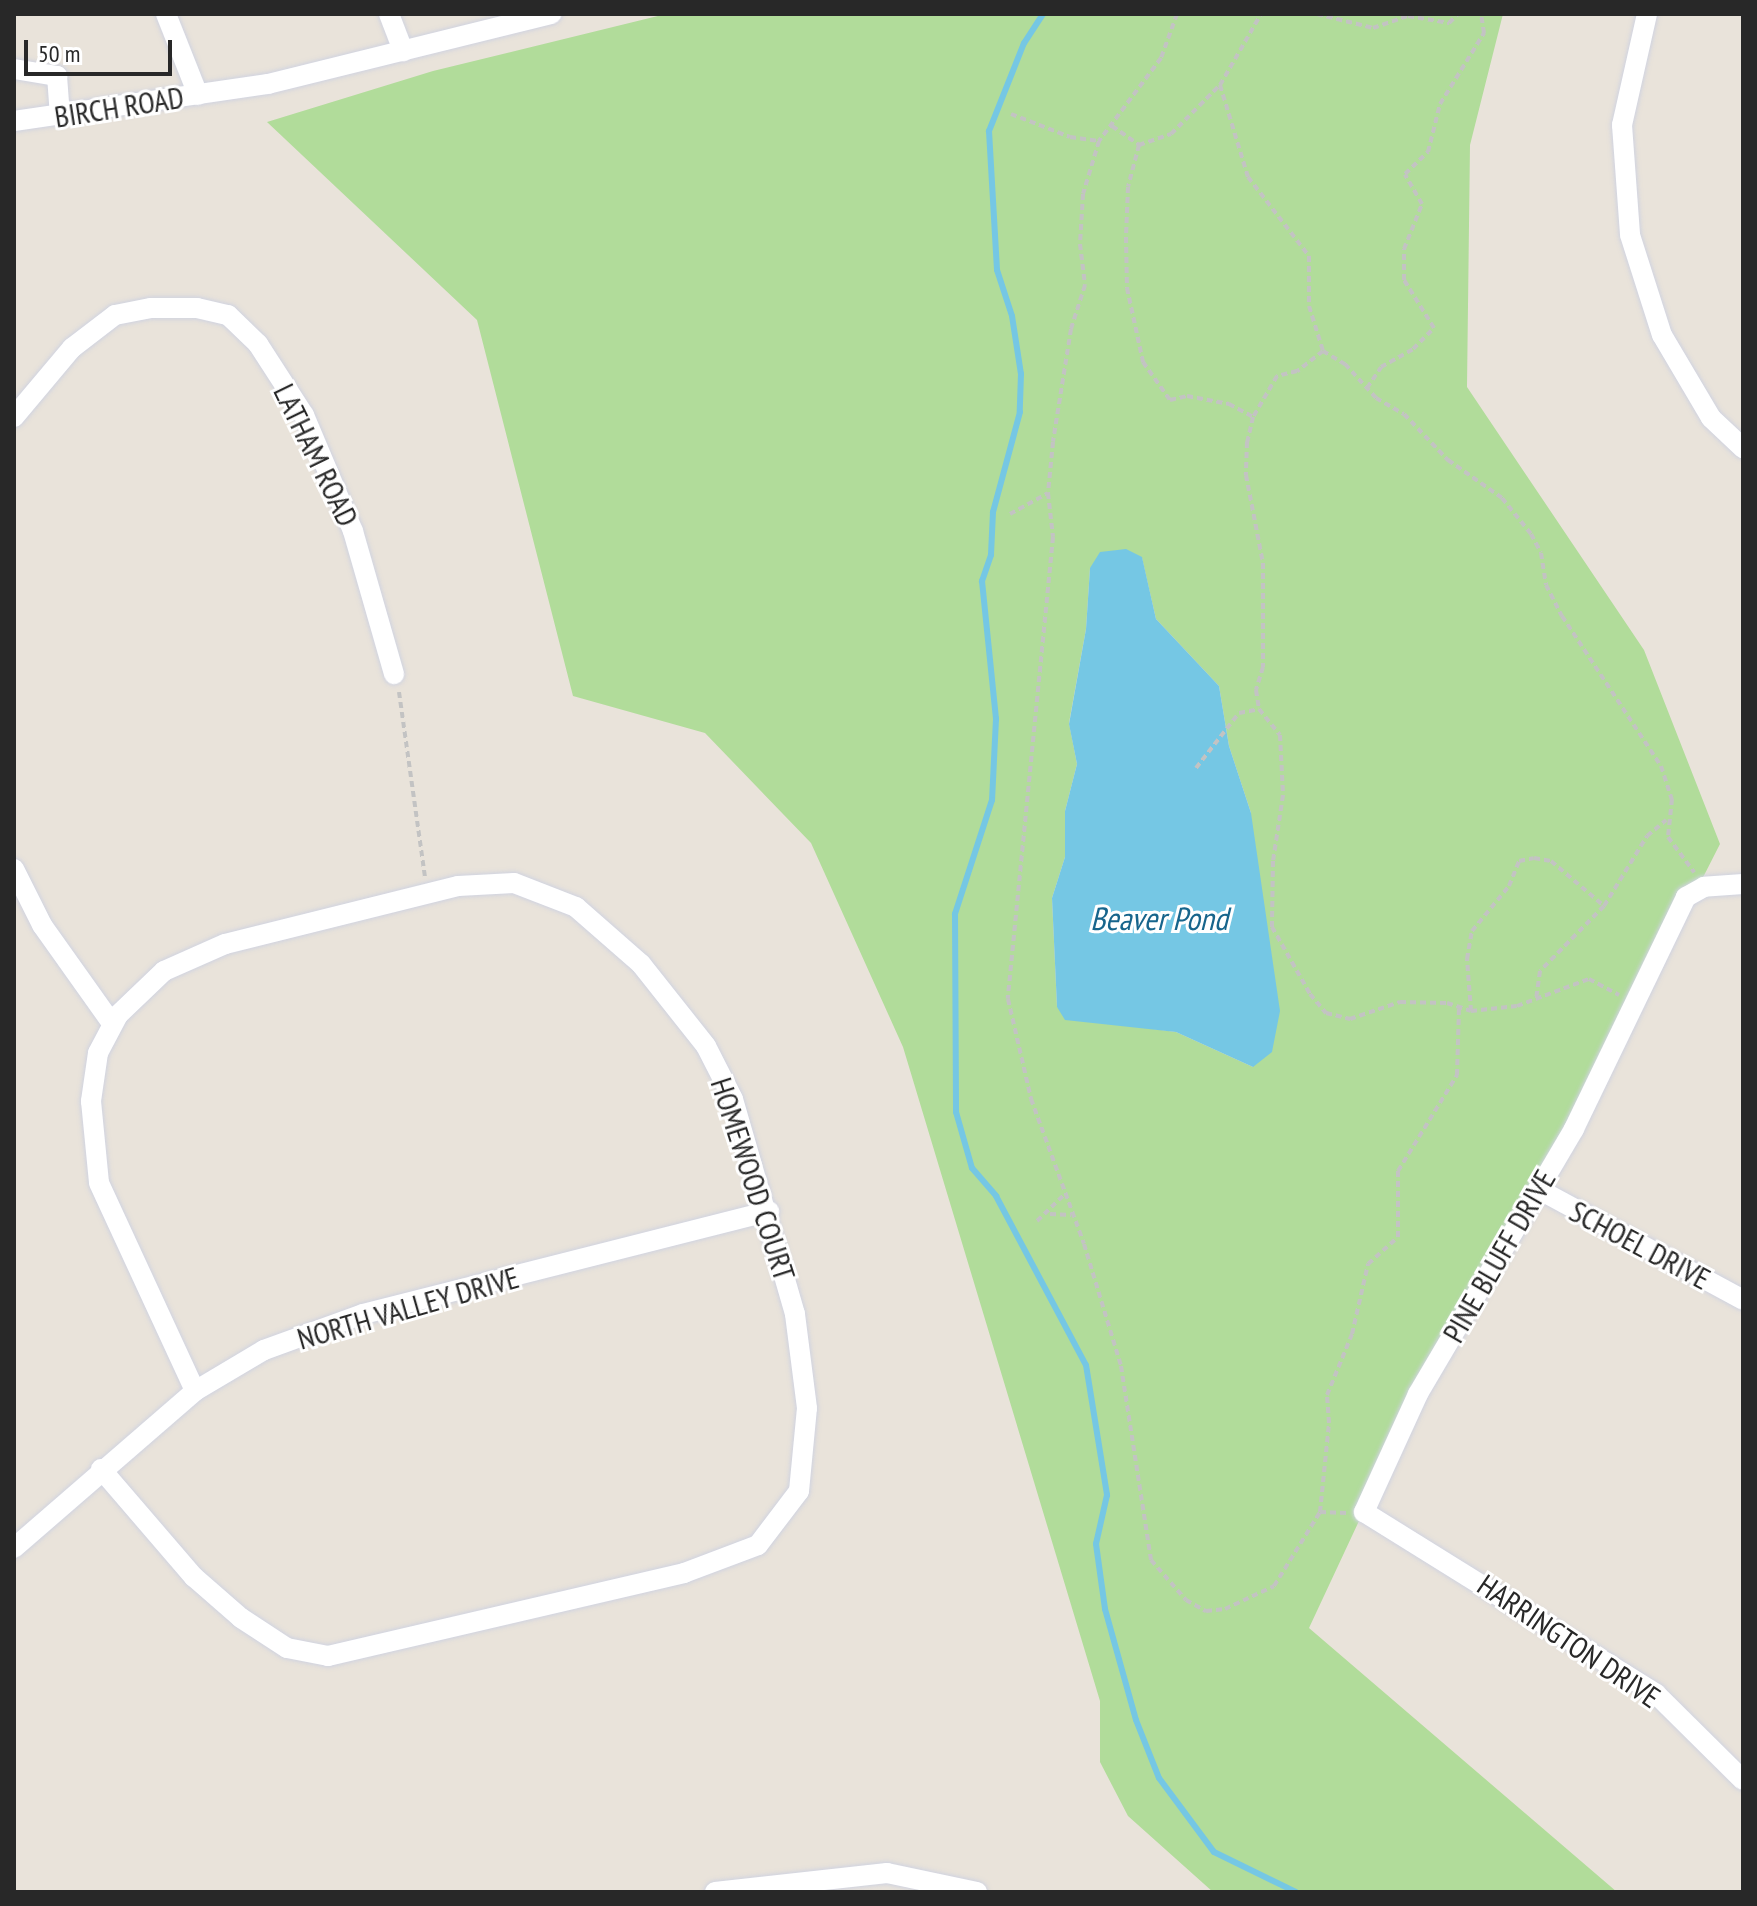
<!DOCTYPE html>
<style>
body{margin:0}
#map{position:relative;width:1757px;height:1906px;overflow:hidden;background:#e9e3da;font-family:"PT Sans Narrow",sans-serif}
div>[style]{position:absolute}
.green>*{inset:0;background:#b1dc9a}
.water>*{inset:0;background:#75c7e4}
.stream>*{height:6px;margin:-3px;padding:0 3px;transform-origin:3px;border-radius:3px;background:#75c7e4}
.path>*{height:4px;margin-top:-2px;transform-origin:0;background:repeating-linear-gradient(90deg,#c3c3c3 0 6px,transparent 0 10px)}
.roads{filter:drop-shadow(0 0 2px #d0d3e0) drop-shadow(0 0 2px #d0d3e0)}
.minor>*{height:20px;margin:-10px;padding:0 10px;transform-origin:10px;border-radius:10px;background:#fff}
span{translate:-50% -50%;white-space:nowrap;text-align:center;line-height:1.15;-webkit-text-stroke:6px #fff;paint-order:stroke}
.street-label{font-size:30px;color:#282828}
.water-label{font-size:32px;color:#17658c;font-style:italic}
.frame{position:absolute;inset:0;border:16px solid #282828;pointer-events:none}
.scale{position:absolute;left:24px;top:40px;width:148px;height:36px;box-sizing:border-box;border:4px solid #282828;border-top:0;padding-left:10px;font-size:24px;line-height:28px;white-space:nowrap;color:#282828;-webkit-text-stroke:6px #fff;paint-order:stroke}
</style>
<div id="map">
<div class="green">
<i style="clip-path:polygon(evenodd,666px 14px,1503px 14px,1470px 145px,1467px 387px,1644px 650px,1720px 844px,1549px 1180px,1380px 1476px,1309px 1628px,1617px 1892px,1213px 1892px,1128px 1816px,1100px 1762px,1100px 1701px,903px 1047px,811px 843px,705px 733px,573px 696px,477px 320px,267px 122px,433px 71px,666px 14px,1142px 558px,1156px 619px,1219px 686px,1229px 746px,1251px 813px,1253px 1067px,1176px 1032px,1102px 1022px,1057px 1007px,1052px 898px,1065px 857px,1065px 811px,1077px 764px,1069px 723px,1086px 629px,1090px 568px,1142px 558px)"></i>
</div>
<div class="water">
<i style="clip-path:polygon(1126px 549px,1142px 557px,1156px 619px,1219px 686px,1229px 746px,1251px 813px,1280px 1011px,1272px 1052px,1253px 1067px,1176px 1032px,1065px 1020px,1057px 1007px,1052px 898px,1065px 857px,1065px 811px,1077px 764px,1069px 724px,1086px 629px,1090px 568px,1100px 552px)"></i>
</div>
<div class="stream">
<i style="left:1043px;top:14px;width:35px;rotate:123deg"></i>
<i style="left:1024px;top:43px;width:95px;rotate:111.7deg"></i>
<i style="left:989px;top:131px;width:139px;rotate:86.7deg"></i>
<i style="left:997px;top:270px;width:48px;rotate:71.9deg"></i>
<i style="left:1012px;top:316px;width:59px;rotate:81.2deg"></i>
<i style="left:1021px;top:374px;width:38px;rotate:92deg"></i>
<i style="left:1020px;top:412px;width:104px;rotate:105.1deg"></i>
<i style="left:993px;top:512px;width:43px;rotate:92.7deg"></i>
<i style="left:991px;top:555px;width:28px;rotate:109deg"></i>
<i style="left:982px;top:581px;width:139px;rotate:84.2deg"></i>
<i style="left:996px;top:719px;width:81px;rotate:92.8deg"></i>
<i style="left:992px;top:800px;width:120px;rotate:108deg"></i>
<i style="left:955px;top:914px;width:198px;rotate:89.7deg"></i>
<i style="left:956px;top:1112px;width:58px;rotate:74.1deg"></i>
<i style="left:972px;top:1168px;width:37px;rotate:49deg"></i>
<i style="left:996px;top:1196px;width:191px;rotate:62deg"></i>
<i style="left:1086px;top:1365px;width:132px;rotate:80.8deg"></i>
<i style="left:1107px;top:1495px;width:50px;rotate:102.7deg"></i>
<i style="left:1096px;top:1544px;width:66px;rotate:82.1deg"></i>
<i style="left:1105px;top:1609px;width:115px;rotate:74.4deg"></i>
<i style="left:1136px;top:1720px;width:62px;rotate:68.4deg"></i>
<i style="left:1159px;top:1778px;width:92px;rotate:53.4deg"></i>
<i style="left:1214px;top:1852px;width:91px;rotate:26deg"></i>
</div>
<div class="path">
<i style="left:1177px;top:14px;width:47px;rotate:110deg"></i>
<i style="left:1161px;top:58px;width:104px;rotate:126.8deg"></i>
<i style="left:1099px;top:141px;width:55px;rotate:106.8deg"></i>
<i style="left:1083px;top:194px;width:50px;rotate:93.4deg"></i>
<i style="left:1080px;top:244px;width:41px;rotate:83deg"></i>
<i style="left:1085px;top:285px;width:46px;rotate:107.7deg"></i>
<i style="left:1071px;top:329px;width:114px;rotate:99.1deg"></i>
<i style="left:1053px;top:442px;width:51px;rotate:95.6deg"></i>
<i style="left:1048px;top:493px;width:44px;rotate:83.5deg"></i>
<i style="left:1053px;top:537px;width:464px;rotate:95.6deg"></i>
<i style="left:1008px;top:999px;width:103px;rotate:77deg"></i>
<i style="left:1031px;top:1099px;width:154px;rotate:69.9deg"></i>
<i style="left:1084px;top:1244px;width:127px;rotate:73.1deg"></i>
<i style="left:1121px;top:1366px;width:196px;rotate:81.2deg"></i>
<i style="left:1151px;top:1560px;width:53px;rotate:48.8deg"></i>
<i style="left:1186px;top:1600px;width:23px;rotate:29deg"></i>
<i style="left:1206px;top:1611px;width:19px;rotate:-6deg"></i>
<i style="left:1225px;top:1609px;width:54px;rotate:-25.1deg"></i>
<i style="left:1274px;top:1586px;width:87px;rotate:-58.1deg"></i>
<i style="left:1320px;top:1512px;width:26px;rotate:2deg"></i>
<i style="left:1317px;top:14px;width:58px;rotate:14deg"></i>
<i style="left:1373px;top:28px;width:37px;rotate:-19deg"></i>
<i style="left:1408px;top:16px;width:42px;rotate:9.7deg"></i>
<i style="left:1449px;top:23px;width:13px;rotate:-45deg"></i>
<i style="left:1220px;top:85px;width:96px;rotate:73.1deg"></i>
<i style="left:1248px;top:177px;width:100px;rotate:52.3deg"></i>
<i style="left:1309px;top:256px;width:50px;rotate:90deg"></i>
<i style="left:1309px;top:306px;width:47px;rotate:72.7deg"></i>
<i style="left:1323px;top:351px;width:26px;rotate:31deg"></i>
<i style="left:1345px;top:364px;width:46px;rotate:47.6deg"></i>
<i style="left:1376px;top:398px;width:32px;rotate:30deg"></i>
<i style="left:1404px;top:414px;width:64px;rotate:46.3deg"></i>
<i style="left:1448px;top:460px;width:66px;rotate:35.1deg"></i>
<i style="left:1502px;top:498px;width:46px;rotate:51.1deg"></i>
<i style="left:1531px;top:534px;width:21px;rotate:62deg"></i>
<i style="left:1541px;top:553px;width:32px;rotate:81deg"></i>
<i style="left:1546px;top:585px;width:35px;rotate:63deg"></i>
<i style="left:1562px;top:616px;width:180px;rotate:56.6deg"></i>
<i style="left:1661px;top:766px;width:35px;rotate:72deg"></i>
<i style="left:1672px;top:799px;width:38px;rotate:96deg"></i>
<i style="left:1668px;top:837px;width:44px;rotate:53.4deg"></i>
<i style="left:1011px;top:114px;width:63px;rotate:21.3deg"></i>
<i style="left:1070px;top:137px;width:29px;rotate:8deg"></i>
<i style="left:1112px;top:126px;width:33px;rotate:35deg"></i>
<i style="left:1139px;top:145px;width:34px;rotate:-19deg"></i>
<i style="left:1171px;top:134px;width:69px;rotate:-45deg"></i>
<i style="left:1220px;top:85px;width:82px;rotate:-60deg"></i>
<i style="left:1139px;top:145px;width:43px;rotate:104.7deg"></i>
<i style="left:1128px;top:187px;width:50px;rotate:92.3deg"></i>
<i style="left:1126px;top:237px;width:51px;rotate:88.9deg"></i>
<i style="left:1127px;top:288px;width:76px;rotate:77.8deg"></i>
<i style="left:1143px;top:362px;width:47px;rotate:54.6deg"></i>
<i style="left:1170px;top:400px;width:17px;rotate:-13deg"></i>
<i style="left:1187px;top:396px;width:43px;rotate:10.8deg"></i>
<i style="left:1229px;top:404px;width:27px;rotate:28deg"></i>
<i style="left:1323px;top:351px;width:33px;rotate:142deg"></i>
<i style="left:1297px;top:371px;width:21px;rotate:166deg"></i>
<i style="left:1277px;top:376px;width:48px;rotate:120.3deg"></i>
<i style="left:1253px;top:417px;width:26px;rotate:103deg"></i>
<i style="left:1247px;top:442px;width:33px;rotate:92deg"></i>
<i style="left:1246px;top:475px;width:90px;rotate:79.1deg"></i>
<i style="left:1263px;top:563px;width:104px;rotate:90deg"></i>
<i style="left:1263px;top:667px;width:24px;rotate:107deg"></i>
<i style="left:1256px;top:690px;width:19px;rotate:81deg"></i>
<i style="left:1259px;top:709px;width:33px;rotate:51deg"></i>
<i style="left:1280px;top:735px;width:60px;rotate:87.1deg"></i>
<i style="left:1283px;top:795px;width:67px;rotate:98.6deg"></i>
<i style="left:1273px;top:861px;width:66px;rotate:90.9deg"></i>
<i style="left:1272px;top:927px;width:77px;rotate:60.4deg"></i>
<i style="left:1310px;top:994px;width:25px;rotate:50deg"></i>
<i style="left:1326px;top:1013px;width:25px;rotate:14deg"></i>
<i style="left:1350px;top:1019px;width:53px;rotate:-18.8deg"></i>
<i style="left:1400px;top:1002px;width:47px;rotate:1.2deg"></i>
<i style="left:1447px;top:1003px;width:25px;rotate:18deg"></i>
<i style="left:1471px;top:1011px;width:46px;rotate:-6.2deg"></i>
<i style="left:1517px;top:1006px;width:77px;rotate:-20.6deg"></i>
<i style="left:1589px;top:979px;width:34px;rotate:28deg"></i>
<i style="left:1367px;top:388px;width:25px;rotate:-56deg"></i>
<i style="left:1381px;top:367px;width:37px;rotate:-29deg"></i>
<i style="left:1413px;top:349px;width:30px;rotate:-45deg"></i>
<i style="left:1434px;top:328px;width:57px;rotate:-122deg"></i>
<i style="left:1404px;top:280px;width:31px;rotate:-90deg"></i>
<i style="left:1404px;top:249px;width:48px;rotate:-68.2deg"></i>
<i style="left:1422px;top:204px;width:34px;rotate:-120deg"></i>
<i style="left:1405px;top:174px;width:32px;rotate:-44deg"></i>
<i style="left:1428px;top:152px;width:49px;rotate:-76deg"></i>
<i style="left:1440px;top:104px;width:84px;rotate:-58.2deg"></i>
<i style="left:1484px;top:33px;width:19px;rotate:-99deg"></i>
<i style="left:1010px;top:514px;width:43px;rotate:-28.9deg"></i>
<i style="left:399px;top:692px;width:187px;rotate:82deg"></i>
<i style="left:1196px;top:768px;width:70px;rotate:-52deg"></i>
<i style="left:1239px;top:713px;width:20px;rotate:-11deg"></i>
<i style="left:1604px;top:906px;width:82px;rotate:-58.4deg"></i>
<i style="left:1647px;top:836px;width:25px;rotate:-40deg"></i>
<i style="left:1471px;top:1011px;width:52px;rotate:-94.4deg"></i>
<i style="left:1467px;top:959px;width:28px;rotate:-80deg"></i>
<i style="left:1472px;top:931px;width:58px;rotate:-50.6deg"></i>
<i style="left:1509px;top:886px;width:27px;rotate:-68deg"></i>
<i style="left:1519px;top:861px;width:15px;rotate:-11deg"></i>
<i style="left:1534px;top:858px;width:17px;rotate:10deg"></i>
<i style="left:1551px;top:861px;width:70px;rotate:40.3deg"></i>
<i style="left:1604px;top:906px;width:91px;rotate:134.6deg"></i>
<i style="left:1540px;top:971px;width:27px;rotate:98deg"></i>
<i style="left:1050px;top:1214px;width:21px;rotate:3deg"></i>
<i style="left:1037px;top:1221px;width:39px;rotate:-44deg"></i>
<i style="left:1320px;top:1512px;width:89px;rotate:-84.2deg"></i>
<i style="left:1329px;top:1423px;width:28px;rotate:-94deg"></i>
<i style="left:1327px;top:1395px;width:66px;rotate:-67.7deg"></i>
<i style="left:1352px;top:1334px;width:72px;rotate:-77.1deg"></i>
<i style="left:1368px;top:1264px;width:40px;rotate:-42deg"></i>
<i style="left:1398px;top:1237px;width:66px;rotate:-90deg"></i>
<i style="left:1398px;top:1171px;width:113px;rotate:-58.4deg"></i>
<i style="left:1457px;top:1075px;width:67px;rotate:-88.3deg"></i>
</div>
<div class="roads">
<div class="minor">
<i style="left:166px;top:14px;width:87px;rotate:68.4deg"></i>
<i style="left:389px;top:14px;width:40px;rotate:69deg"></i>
<i style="left:1647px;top:14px;width:114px;rotate:102.7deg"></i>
<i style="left:1622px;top:125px;width:110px;rotate:85.8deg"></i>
<i style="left:1630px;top:235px;width:105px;rotate:72.3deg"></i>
<i style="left:1662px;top:335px;width:96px;rotate:59.4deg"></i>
<i style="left:1711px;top:418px;width:44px;rotate:43.2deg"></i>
<i style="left:14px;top:69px;width:44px;rotate:9.2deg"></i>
<i style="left:57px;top:76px;width:40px;rotate:85.7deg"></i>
<i style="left:14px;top:121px;width:257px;rotate:-8.3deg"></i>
<i style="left:268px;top:84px;width:292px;rotate:-13.9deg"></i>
<i style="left:14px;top:417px;width:90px;rotate:-50deg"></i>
<i style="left:72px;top:348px;width:54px;rotate:-37.5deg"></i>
<i style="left:115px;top:315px;width:37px;rotate:-11deg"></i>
<i style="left:151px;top:308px;width:46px"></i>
<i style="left:197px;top:308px;width:32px;rotate:13deg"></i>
<i style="left:228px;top:315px;width:42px;rotate:44deg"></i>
<i style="left:258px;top:344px;width:85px;rotate:57.1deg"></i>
<i style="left:304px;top:415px;width:126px;rotate:67.1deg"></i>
<i style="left:353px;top:531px;width:149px;rotate:74deg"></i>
<i style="left:14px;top:869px;width:63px;rotate:63.4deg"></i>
<i style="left:42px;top:925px;width:119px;rotate:54.6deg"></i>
<i style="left:1743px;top:884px;width:39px;rotate:176deg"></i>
<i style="left:1704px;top:887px;width:21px;rotate:151deg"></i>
<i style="left:1686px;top:897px;width:258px;rotate:115.8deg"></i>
<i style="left:1574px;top:1129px;width:308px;rotate:120.5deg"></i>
<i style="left:1418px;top:1394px;width:130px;rotate:114.6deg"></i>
<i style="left:1364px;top:1512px;width:344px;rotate:31.9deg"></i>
<i style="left:1656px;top:1694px;width:122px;rotate:44.7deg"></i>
<i style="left:1538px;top:1189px;width:233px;rotate:28.4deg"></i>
<i style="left:101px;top:1469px;width:143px;rotate:49.3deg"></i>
<i style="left:194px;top:1577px;width:62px;rotate:41.1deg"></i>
<i style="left:241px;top:1618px;width:55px;rotate:33.1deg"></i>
<i style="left:287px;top:1648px;width:42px;rotate:11deg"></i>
<i style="left:328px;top:1656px;width:366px;rotate:-13.1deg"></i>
<i style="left:684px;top:1573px;width:79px;rotate:-20.7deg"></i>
<i style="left:758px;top:1545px;width:68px;rotate:-52.8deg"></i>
<i style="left:799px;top:1491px;width:83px;rotate:-84.5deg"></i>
<i style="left:807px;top:1408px;width:95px;rotate:-97.3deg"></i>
<i style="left:795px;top:1314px;width:224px;rotate:-106.1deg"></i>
<i style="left:733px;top:1099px;width:59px;rotate:-117deg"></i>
<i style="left:706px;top:1046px;width:105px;rotate:-128.4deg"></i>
<i style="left:641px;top:964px;width:86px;rotate:-138.8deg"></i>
<i style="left:576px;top:907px;width:66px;rotate:-158.8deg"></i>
<i style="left:514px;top:883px;width:56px;rotate:176.9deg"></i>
<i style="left:458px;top:886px;width:240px;rotate:166deg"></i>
<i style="left:225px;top:944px;width:67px;rotate:156.1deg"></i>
<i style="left:164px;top:971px;width:64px;rotate:136.3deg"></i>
<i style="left:118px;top:1015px;width:43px;rotate:117.8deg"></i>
<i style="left:98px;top:1053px;width:49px;rotate:98.3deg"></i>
<i style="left:91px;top:1101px;width:82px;rotate:84.4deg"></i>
<i style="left:99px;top:1183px;width:229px;rotate:65.2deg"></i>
<i style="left:14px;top:1548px;width:240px;rotate:-40.9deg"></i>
<i style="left:195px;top:1391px;width:80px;rotate:-30.7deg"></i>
<i style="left:264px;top:1350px;width:105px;rotate:-20deg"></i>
<i style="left:363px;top:1314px;width:419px;rotate:-14.2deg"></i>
<i style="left:715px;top:1892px;width:173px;rotate:-6.3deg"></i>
<i style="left:887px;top:1873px;width:92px;rotate:11.9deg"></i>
</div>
</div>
<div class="street-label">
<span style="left:119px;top:107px;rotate:-9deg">BIRCH ROAD</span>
<span style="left:316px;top:455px;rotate:64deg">LATHAM ROAD</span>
<span style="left:753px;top:1179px;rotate:72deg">HOMEWOOD COURT</span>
<span style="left:1640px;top:1245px;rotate:28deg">SCHOEL DRIVE</span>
<span style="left:1499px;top:1256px;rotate:-60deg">PINE BLUFF DRIVE</span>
<span style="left:408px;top:1308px;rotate:-16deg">NORTH VALLEY DRIVE</span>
<span style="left:1569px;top:1641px;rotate:34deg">HARRINGTON DRIVE</span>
</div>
<div class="water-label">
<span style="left:1159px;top:918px">Beaver Pond</span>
</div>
<div class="frame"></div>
<div class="scale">50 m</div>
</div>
